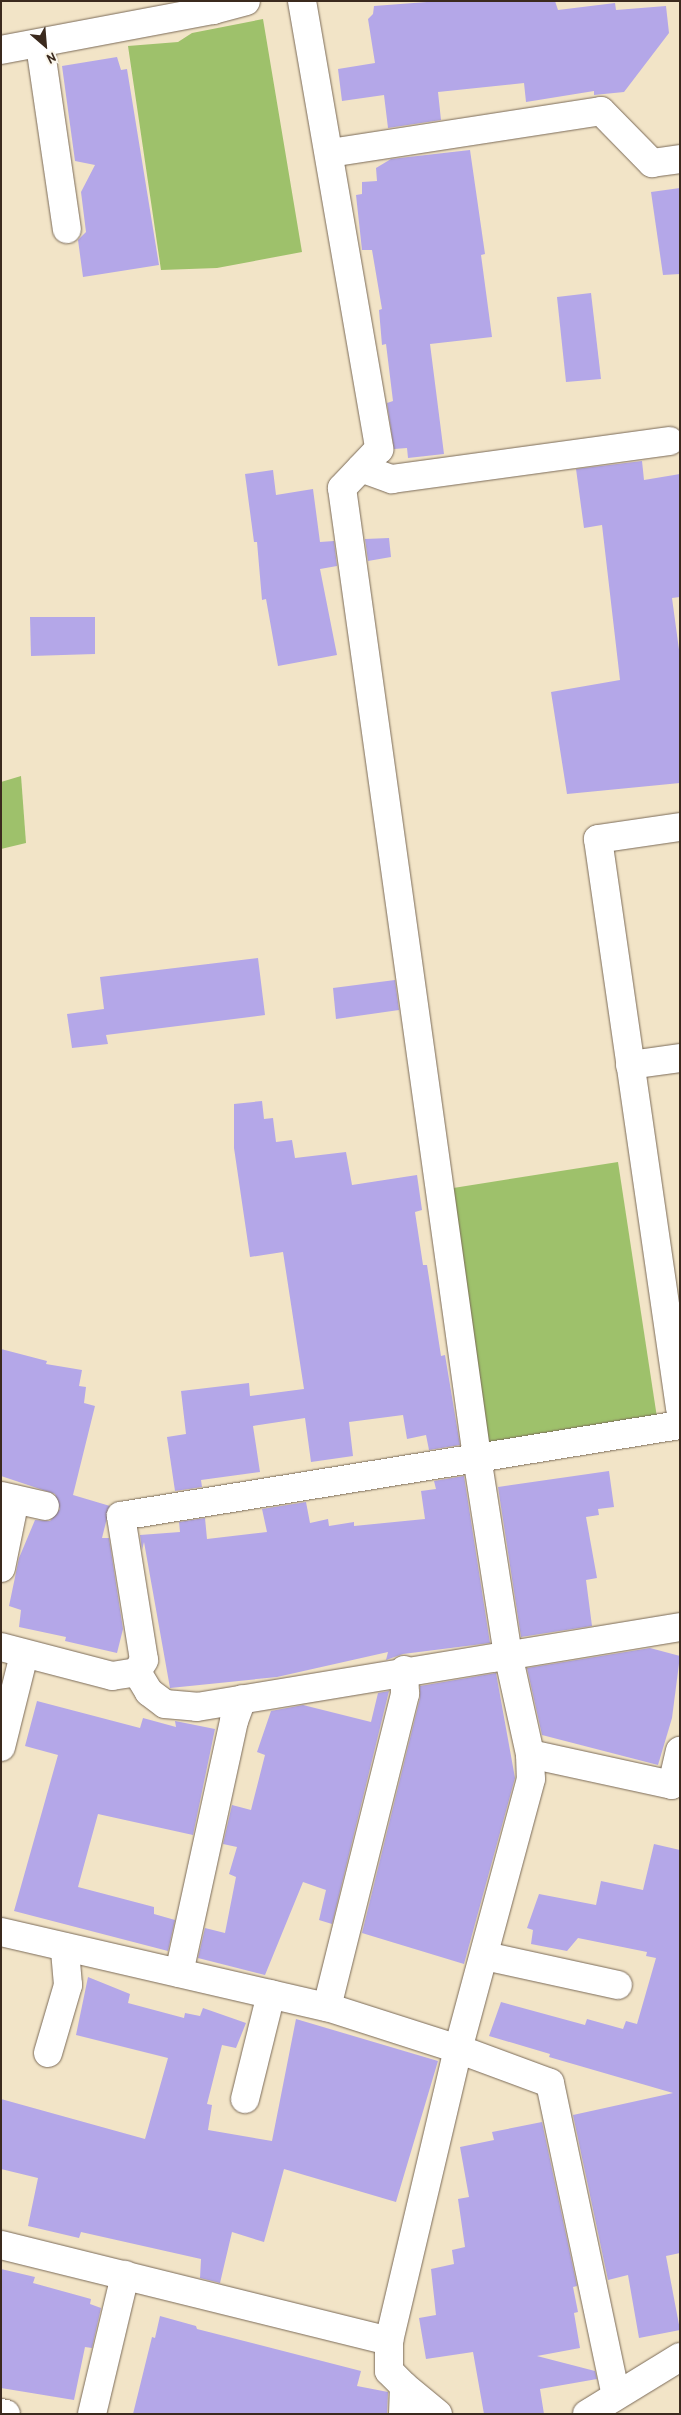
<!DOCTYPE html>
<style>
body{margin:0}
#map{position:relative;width:681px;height:2415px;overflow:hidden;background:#f2e4c7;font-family:"Patrick Hand",sans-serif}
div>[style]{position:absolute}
.green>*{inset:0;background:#9ec16b}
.building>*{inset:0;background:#b4a7e8}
.roads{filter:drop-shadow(0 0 1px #7b6b59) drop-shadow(0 0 1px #7b6b59)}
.minor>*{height:28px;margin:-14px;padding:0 14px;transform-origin:14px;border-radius:14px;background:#fff}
span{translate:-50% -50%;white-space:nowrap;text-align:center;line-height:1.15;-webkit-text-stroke:4px #fbf7ec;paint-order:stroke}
.frame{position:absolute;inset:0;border:2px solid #3b2a1e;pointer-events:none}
.north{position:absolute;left:20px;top:20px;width:50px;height:50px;-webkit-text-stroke:4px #fbf7ec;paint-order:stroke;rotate:153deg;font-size:14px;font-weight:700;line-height:20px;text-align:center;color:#3b2a1e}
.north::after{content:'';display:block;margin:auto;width:18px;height:22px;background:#3b2a1e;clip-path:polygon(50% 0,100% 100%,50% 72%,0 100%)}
</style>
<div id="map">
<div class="green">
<i style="clip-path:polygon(263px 19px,302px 252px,217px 268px,161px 270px,128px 46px,178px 42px,192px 33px)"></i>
<i style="clip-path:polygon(21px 776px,26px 843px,1px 849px,1px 782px)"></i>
<i style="clip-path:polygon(618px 1162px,658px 1424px,484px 1449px,447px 1189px)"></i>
</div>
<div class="building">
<i style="clip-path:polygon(440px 1px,555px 1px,558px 10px,615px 3px,616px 10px,666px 6px,669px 33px,624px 92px,594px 95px,594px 91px,526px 102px,524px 83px,438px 92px,441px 120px,388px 128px,384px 95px,342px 101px,338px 69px,375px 63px,368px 19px,373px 14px,374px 6px)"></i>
<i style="clip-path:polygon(117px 57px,121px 70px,127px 69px,159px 265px,83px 277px,78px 240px,86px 232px,81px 192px,95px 165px,75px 161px,62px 66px)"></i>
<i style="clip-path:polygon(470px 150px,485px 254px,481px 255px,492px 337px,430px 344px,444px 454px,408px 458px,407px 448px,394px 449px,387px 403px,393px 401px,386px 344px,382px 345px,379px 310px,382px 309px,372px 250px,362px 250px,356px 195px,362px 194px,362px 182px,377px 181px,376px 168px,391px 159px)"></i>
<i style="clip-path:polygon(680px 188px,680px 274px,663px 275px,651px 192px)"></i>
<i style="clip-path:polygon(591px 293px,601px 379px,566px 382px,557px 297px)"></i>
<i style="clip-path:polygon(642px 461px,644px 480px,680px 474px,680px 597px,672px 598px,680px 657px,680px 783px,567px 794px,551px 692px,620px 680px,602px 525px,584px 528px,576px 469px)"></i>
<i style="clip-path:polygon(273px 470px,276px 495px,313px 489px,320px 542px,334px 541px,337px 566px,320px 569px,337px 655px,278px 666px,266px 599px,262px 600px,257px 542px,254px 542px,245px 474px)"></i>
<i style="clip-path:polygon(389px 538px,391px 557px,368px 561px,365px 539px)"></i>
<i style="clip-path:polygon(30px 617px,95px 617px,95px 654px,31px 656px)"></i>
<i style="clip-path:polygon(258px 958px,265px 1015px,106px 1035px,108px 1044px,72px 1048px,67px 1014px,104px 1009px,100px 977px)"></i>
<i style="clip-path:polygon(395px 980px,399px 1010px,336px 1019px,333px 988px)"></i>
<i style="clip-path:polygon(262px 1101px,264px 1119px,273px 1118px,276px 1142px,292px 1140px,295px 1158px,346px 1152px,352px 1185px,417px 1175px,422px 1210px,415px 1212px,423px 1265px,427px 1265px,441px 1356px,445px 1355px,460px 1445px,429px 1450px,426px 1435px,407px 1439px,403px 1415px,349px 1422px,353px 1456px,311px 1462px,305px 1418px,253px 1426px,260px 1472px,201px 1480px,202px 1487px,175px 1491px,167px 1437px,186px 1434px,181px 1391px,249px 1383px,250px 1396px,304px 1389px,283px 1252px,250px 1257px,234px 1148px,234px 1104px)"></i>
<i style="clip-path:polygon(1px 1349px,47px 1361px,46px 1364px,82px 1370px,79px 1386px,86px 1387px,84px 1403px,95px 1406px,73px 1495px,110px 1506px,102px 1538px,109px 1538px,123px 1629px,117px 1653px,65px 1641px,66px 1637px,19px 1627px,21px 1610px,9px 1606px,19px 1558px,35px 1520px,50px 1521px,60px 1509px,55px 1494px,1px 1476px)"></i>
<i style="clip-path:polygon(609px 1471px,614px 1507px,598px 1509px,599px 1515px,586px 1517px,597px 1578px,586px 1580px,592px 1626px,521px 1637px,498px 1487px)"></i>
<i style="clip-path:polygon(464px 1476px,490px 1643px,403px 1654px,386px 1660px,388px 1652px,277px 1677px,170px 1688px,144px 1542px,142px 1550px,140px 1535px,180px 1532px,179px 1522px,205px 1518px,207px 1539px,267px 1532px,262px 1509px,306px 1502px,310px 1523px,328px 1519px,329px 1526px,354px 1522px,354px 1526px,425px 1519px,421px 1491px,436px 1489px,434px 1481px)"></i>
<i style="clip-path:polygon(650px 1648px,680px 1656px,672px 1718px,658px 1765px,542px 1735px,527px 1668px)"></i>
<i style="clip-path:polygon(496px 1673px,515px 1778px,464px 1964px,362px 1933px,420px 1698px,420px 1686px)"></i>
<i style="clip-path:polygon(389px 1691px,332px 1924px,319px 1920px,326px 1890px,303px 1882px,265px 1975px,198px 1958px,205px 1928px,225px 1933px,236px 1877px,229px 1874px,237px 1847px,223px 1844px,232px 1805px,251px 1810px,265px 1755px,257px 1752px,271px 1711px,303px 1705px,371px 1722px,378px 1693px)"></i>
<i style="clip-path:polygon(37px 1701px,140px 1728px,143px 1718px,176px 1727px,175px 1721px,215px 1729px,193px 1835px,98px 1814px,78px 1887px,154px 1907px,154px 1914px,175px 1920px,168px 1951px,14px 1911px,58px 1755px,25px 1746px)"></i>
<i style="clip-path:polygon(654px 1844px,680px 1850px,680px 2253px,666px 2256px,680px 2330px,639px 2338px,628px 2275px,608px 2280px,573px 2115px,673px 2093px,549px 2057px,550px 2054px,489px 2036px,501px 2002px,585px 2025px,587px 2019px,623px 2029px,626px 2021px,637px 2024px,656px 1958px,646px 1956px,647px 1952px,578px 1938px,567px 1951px,531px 1944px,533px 1930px,527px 1928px,539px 1894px,596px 1905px,601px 1881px,643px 1890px)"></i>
<i style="clip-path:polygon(88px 1977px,130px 1994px,128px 2003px,184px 2018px,185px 2013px,200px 2016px,203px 2008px,246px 2023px,236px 2048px,222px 2045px,207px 2104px,212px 2105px,208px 2130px,272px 2141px,296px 2019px,438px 2061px,396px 2202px,284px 2169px,264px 2242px,232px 2232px,220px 2283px,200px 2278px,201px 2259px,81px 2232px,79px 2238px,28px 2226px,38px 2178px,1px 2169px,1px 2099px,145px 2139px,168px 2058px,76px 2035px)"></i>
<i style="clip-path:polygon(542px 2122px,577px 2286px,573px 2287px,578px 2312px,574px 2313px,580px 2348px,537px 2356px,595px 2371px,597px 2379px,540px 2389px,544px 2414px,484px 2414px,473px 2352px,426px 2359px,419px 2318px,436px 2315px,431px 2269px,454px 2264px,452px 2250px,465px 2247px,458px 2199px,469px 2197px,460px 2147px,494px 2140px,492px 2132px)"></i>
<i style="clip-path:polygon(1px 2269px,35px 2277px,33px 2283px,91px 2299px,90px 2304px,101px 2308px,92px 2348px,85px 2347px,74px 2400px,1px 2388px)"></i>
<i style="clip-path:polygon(160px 2316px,196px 2326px,197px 2329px,361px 2371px,357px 2386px,388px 2392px,387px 2414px,133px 2414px,152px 2337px,155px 2338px)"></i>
</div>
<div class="roads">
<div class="minor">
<i style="left:204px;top:1px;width:13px;rotate:45deg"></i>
<i style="left:213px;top:10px;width:34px;rotate:-15deg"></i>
<i style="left:302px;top:1px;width:455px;rotate:80.2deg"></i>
<i style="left:379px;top:449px;width:54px;rotate:133.5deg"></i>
<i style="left:342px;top:488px;width:978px;rotate:82.07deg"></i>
<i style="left:477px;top:1457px;width:199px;rotate:81.1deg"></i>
<i style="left:508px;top:1654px;width:102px;rotate:77.6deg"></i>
<i style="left:530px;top:1754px;width:25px;rotate:88deg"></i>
<i style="left:531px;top:1779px;width:280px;rotate:105.1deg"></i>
<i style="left:458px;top:2049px;width:300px;rotate:103.3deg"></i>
<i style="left:389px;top:2341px;width:30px;rotate:90deg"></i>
<i style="left:389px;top:2371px;width:21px;rotate:45deg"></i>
<i style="left:404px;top:2386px;width:28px;rotate:92deg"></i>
<i style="left:40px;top:45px;width:186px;rotate:81.7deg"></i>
<i style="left:1px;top:50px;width:216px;rotate:-10.7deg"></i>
<i style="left:330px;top:153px;width:274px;rotate:-8.8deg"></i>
<i style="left:601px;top:111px;width:73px;rotate:45.6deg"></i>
<i style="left:652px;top:163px;width:28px;rotate:-8deg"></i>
<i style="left:361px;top:468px;width:33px;rotate:20deg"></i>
<i style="left:392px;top:479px;width:280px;rotate:-7.8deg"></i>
<i style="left:680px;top:827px;width:83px;rotate:171.7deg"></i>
<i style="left:598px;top:839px;width:575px;rotate:81.8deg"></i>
<i style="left:630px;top:1065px;width:50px;rotate:-8deg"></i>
<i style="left:1px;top:1496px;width:45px;rotate:12.8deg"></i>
<i style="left:1px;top:1568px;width:70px;rotate:-78.5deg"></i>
<i style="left:1px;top:1647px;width:115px;rotate:14.6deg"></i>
<i style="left:112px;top:1676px;width:25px;rotate:-9deg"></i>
<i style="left:137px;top:1672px;width:23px;rotate:59deg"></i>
<i style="left:149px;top:1692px;width:20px;rotate:37deg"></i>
<i style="left:165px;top:1704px;width:32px;rotate:5deg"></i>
<i style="left:197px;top:1707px;width:490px;rotate:-9.4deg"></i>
<i style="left:137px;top:1672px;width:14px;rotate:-60deg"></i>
<i style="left:144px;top:1660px;width:146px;rotate:-99.1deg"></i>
<i style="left:121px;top:1516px;width:566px;rotate:-9.25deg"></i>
<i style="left:1px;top:1747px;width:95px;rotate:-76deg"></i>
<i style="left:530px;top:1754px;width:145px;rotate:12.3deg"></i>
<i style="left:672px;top:1785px;width:35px;rotate:-77deg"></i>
<i style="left:1px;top:1932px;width:335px;rotate:13deg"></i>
<i style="left:327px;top:2007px;width:138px;rotate:17.8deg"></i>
<i style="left:458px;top:2049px;width:98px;rotate:20.3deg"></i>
<i style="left:550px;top:2083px;width:319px;rotate:78.1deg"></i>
<i style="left:485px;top:1956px;width:136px;rotate:12.3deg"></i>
<i style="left:179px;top:1973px;width:258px;rotate:-77.7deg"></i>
<i style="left:234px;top:1721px;width:23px;rotate:-70deg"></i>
<i style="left:327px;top:2007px;width:323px;rotate:-76deg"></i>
<i style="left:405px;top:1694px;width:24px;rotate:-92deg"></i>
<i style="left:48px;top:2053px;width:71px;rotate:-73.6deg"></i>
<i style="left:68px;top:1985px;width:38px;rotate:-95deg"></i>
<i style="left:245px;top:2099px;width:108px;rotate:-76.1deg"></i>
<i style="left:1px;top:2245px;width:400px;rotate:13.9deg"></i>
<i style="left:404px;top:2386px;width:44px;rotate:39.5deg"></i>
<i style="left:1px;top:2413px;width:5px;rotate:11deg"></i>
<i style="left:92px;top:2414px;width:143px;rotate:-76.6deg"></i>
<i style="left:587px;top:2414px;width:109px;rotate:-31.5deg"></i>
</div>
</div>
<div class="frame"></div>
<div class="north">N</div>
</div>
